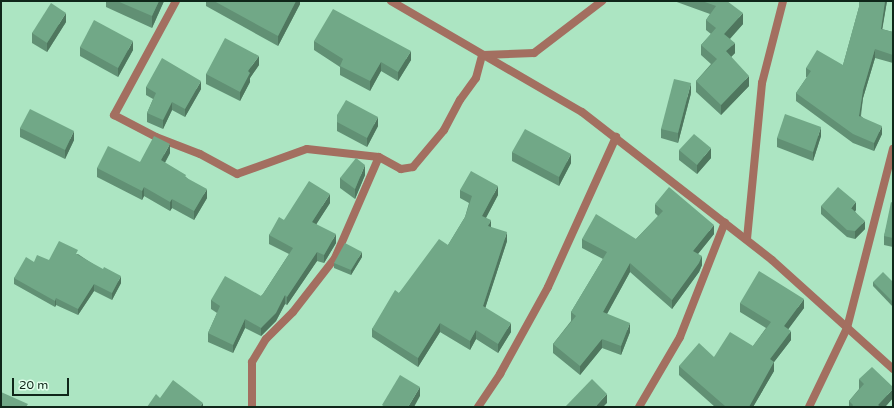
<!DOCTYPE html>
<style>
body{margin:0}
#map{position:relative;width:894px;height:408px;overflow:hidden;background:#ace5c2;font-family:"Varela Round",sans-serif}
div>[style]{position:absolute}
.minor>*{height:8px;margin:-4px;padding:0 4px;transform-origin:4px;border-radius:4px;background:#a36f60}
.wall>*{inset:0;background:#619074}
.shaded-wall>*{inset:0;background:#4f765e}
.building>*{inset:0;background:#71a887}
span{translate:-50% -50%;white-space:nowrap;text-align:center;line-height:1.15;-webkit-text-stroke:4px #e2ffec;paint-order:stroke}
.frame{position:absolute;inset:0;border:2px solid #0f2619;pointer-events:none}
.scale{position:absolute;left:12px;top:378px;width:57px;height:18px;box-sizing:border-box;border:2px solid #0f2619;border-top:0;padding-left:5px;font-size:12px;line-height:14px;white-space:nowrap;color:#0f2619;-webkit-text-stroke:3px #e2ffec;paint-order:stroke}
</style>
<div id="map">
<div class="minor">
<i style="left:176px;top:1px;width:130px;rotate:118.5deg"></i>
<i style="left:114px;top:115px;width:47px;rotate:27.6deg"></i>
<i style="left:156px;top:137px;width:47px;rotate:21.1deg"></i>
<i style="left:200px;top:154px;width:42px;rotate:28.4deg"></i>
<i style="left:237px;top:174px;width:74px;rotate:-19.7deg"></i>
<i style="left:307px;top:149px;width:72px;rotate:6.3deg"></i>
<i style="left:379px;top:157px;width:25px;rotate:29deg"></i>
<i style="left:401px;top:169px;width:12px;rotate:-9deg"></i>
<i style="left:413px;top:167px;width:48px;rotate:-50deg"></i>
<i style="left:444px;top:130px;width:34px;rotate:-62deg"></i>
<i style="left:460px;top:100px;width:27px;rotate:-54deg"></i>
<i style="left:476px;top:78px;width:24px;rotate:-75deg"></i>
<i style="left:391px;top:1px;width:221px;rotate:30.2deg"></i>
<i style="left:582px;top:112px;width:241px;rotate:37.9deg"></i>
<i style="left:772px;top:260px;width:163px;rotate:42deg"></i>
<i style="left:483px;top:55px;width:51px;rotate:-2.2deg"></i>
<i style="left:534px;top:53px;width:86px;rotate:-37.4deg"></i>
<i style="left:747px;top:239px;width:157px;rotate:-84.5deg"></i>
<i style="left:762px;top:83px;width:85px;rotate:-75.6deg"></i>
<i style="left:252px;top:407px;width:45px;rotate:-90deg"></i>
<i style="left:252px;top:362px;width:27px;rotate:-59deg"></i>
<i style="left:266px;top:339px;width:38px;rotate:-45deg"></i>
<i style="left:293px;top:312px;width:68px;rotate:-52.1deg"></i>
<i style="left:335px;top:258px;width:110px;rotate:-66.5deg"></i>
<i style="left:478px;top:407px;width:40px;rotate:-56deg"></i>
<i style="left:500px;top:374px;width:99px;rotate:-61.1deg"></i>
<i style="left:548px;top:287px;width:165px;rotate:-65.6deg"></i>
<i style="left:639px;top:407px;width:81px;rotate:-59.6deg"></i>
<i style="left:680px;top:337px;width:123px;rotate:-68.6deg"></i>
<i style="left:809px;top:407px;width:88px;rotate:-64.3deg"></i>
<i style="left:847px;top:328px;width:185px;rotate:-75.6deg"></i>
</div>
<div class="wall">
<i style="clip-path:polygon(106px 1px,164px 1px,152px 28px,106px 7px)"></i>
<i style="clip-path:polygon(206px 1px,300px 1px,300px 4px,278px 46px,206px 6px)"></i>
<i style="clip-path:polygon(674px 1px,727px 1px,743px 24px,730px 39px,735px 53px,731px 57px,749px 86px,721px 115px,696px 92px,696px 81px,711px 64px,701px 55px,701px 45px,711px 34px,706px 30px,706px 20px,710px 14px)"></i>
<i style="clip-path:polygon(859px 1px,887px 1px,882px 29px,893px 32px,893px 63px,875px 58px,863px 98px,861px 116px,882px 134px,874px 151px,853px 143px,796px 101px,796px 93px,807px 77px,806px 77px,806px 68px,843px 65px,859px 7px)"></i>
<i style="clip-path:polygon(66px 22px,47px 52px,32px 43px,32px 33px)"></i>
<i style="clip-path:polygon(314px 41px,411px 60px,398px 81px,381px 71px,370px 91px,340px 75px,340px 67px,314px 50px)"></i>
<i style="clip-path:polygon(80px 47px,133px 50px,118px 77px,80px 56px)"></i>
<i style="clip-path:polygon(259px 65px,250px 78px,250px 82px,240px 101px,206px 84px,206px 74px)"></i>
<i style="clip-path:polygon(146px 87px,201px 89px,185px 117px,172px 110px,163px 129px,147px 122px,147px 113px,153px 99px,146px 95px)"></i>
<i style="clip-path:polygon(691px 93px,678px 143px,661px 138px,661px 129px)"></i>
<i style="clip-path:polygon(337px 115px,378px 126px,367px 147px,337px 131px)"></i>
<i style="clip-path:polygon(20px 128px,74px 140px,65px 159px,20px 137px)"></i>
<i style="clip-path:polygon(821px 136px,813px 161px,777px 147px,777px 138px)"></i>
<i style="clip-path:polygon(679px 150px,711px 158px,697px 174px,679px 160px)"></i>
<i style="clip-path:polygon(512px 152px,571px 163px,559px 186px,512px 161px)"></i>
<i style="clip-path:polygon(170px 153px,165px 163px,186px 177px,207px 198px,194px 220px,172px 208px,170px 211px,144px 196px,142px 200px,97px 177px,97px 168px,140px 162px)"></i>
<i style="clip-path:polygon(365px 175px,355px 199px,340px 188px,340px 178px)"></i>
<i style="clip-path:polygon(460px 190px,498px 195px,486px 218px,491px 227px,507px 241px,485px 308px,511px 332px,498px 353px,476px 339px,470px 350px,440px 332px,418px 367px,372px 337px,372px 329px,399px 293px,448px 245px,465px 217px,469px 203px,460px 198px)"></i>
<i style="clip-path:polygon(330px 203px,316px 224px,336px 243px,324px 263px,317px 261px,287px 305px,285px 304px,276px 321px,261px 336px,245px 328px,233px 353px,208px 342px,208px 333px,217px 313px,211px 309px,211px 300px,261px 296px,263px 294px,289px 254px,269px 244px,269px 235px,284px 220px)"></i>
<i style="clip-path:polygon(893px 203px,893px 247px,884px 245px,884px 236px)"></i>
<i style="clip-path:polygon(655px 204px,714px 234px,698px 254px,702px 265px,699px 272px,672px 309px,630px 272px,607px 314px,630px 332px,621px 355px,602px 348px,580px 375px,553px 353px,553px 344px,571px 321px,571px 312px,603px 259px,582px 248px,582px 239px,636px 239px,658px 216px,655px 213px)"></i>
<i style="clip-path:polygon(821px 206px,856px 210px,855px 211px,865px 229px,855px 239px,847px 237px,821px 214px)"></i>
<i style="clip-path:polygon(78px 254px,121px 283px,112px 300px,94px 291px,78px 315px,56px 305px,55px 307px,14px 284px,14px 278px,34px 262px,49px 260px)"></i>
<i style="clip-path:polygon(362px 257px,351px 275px,334px 268px,334px 263px)"></i>
<i style="clip-path:polygon(873px 282px,893px 282px,893px 307px,873px 286px)"></i>
<i style="clip-path:polygon(740px 303px,804px 308px,788px 329px,791px 340px,774px 362px,774px 371px,753px 407px,715px 407px,679px 375px,679px 366px,714px 357px,753px 346px,766px 328px,740px 312px)"></i>
<i style="clip-path:polygon(859px 379px,893px 398px,885px 407px,849px 407px,849px 401px,859px 389px)"></i>
</div>
<div class="shaded-wall">
<i style="clip-path:polygon(159px 1px,164px 1px,152px 28px,152px 16px)"></i>
<i style="clip-path:polygon(296px 1px,300px 1px,300px 4px,278px 46px,278px 36px)"></i>
<i style="clip-path:polygon(885px 1px,887px 1px,881px 37px,881px 29px)"></i>
<i style="clip-path:polygon(66px 13px,66px 22px,47px 52px,47px 43px)"></i>
<i style="clip-path:polygon(743px 13px,743px 24px,724px 45px,724px 34px)"></i>
<i style="clip-path:polygon(133px 41px,133px 50px,118px 77px,118px 68px)"></i>
<i style="clip-path:polygon(735px 43px,735px 53px,726px 62px,726px 51px)"></i>
<i style="clip-path:polygon(875px 49px,875px 58px,863px 98px,859px 124px,859px 116px,863px 90px)"></i>
<i style="clip-path:polygon(411px 51px,411px 60px,398px 81px,398px 72px)"></i>
<i style="clip-path:polygon(259px 56px,259px 65px,250px 78px,250px 82px,240px 101px,240px 92px,248px 71px)"></i>
<i style="clip-path:polygon(381px 62px,381px 71px,370px 91px,370px 81px)"></i>
<i style="clip-path:polygon(749px 76px,749px 86px,721px 115px,721px 105px)"></i>
<i style="clip-path:polygon(201px 81px,201px 89px,185px 117px,185px 109px)"></i>
<i style="clip-path:polygon(691px 83px,691px 93px,678px 143px,678px 133px)"></i>
<i style="clip-path:polygon(172px 102px,172px 110px,163px 129px,163px 120px)"></i>
<i style="clip-path:polygon(378px 117px,378px 126px,367px 147px,367px 138px)"></i>
<i style="clip-path:polygon(882px 126px,882px 134px,874px 151px,874px 143px)"></i>
<i style="clip-path:polygon(821px 127px,821px 136px,813px 161px,813px 152px)"></i>
<i style="clip-path:polygon(74px 131px,74px 140px,65px 159px,65px 150px)"></i>
<i style="clip-path:polygon(170px 144px,170px 153px,161px 169px,161px 160px)"></i>
<i style="clip-path:polygon(711px 148px,711px 158px,697px 174px,697px 165px)"></i>
<i style="clip-path:polygon(571px 154px,571px 163px,559px 186px,559px 177px)"></i>
<i style="clip-path:polygon(365px 165px,365px 175px,355px 199px,355px 189px)"></i>
<i style="clip-path:polygon(498px 186px,498px 195px,482px 225px,482px 216px)"></i>
<i style="clip-path:polygon(144px 187px,144px 196px,142px 200px,142px 191px)"></i>
<i style="clip-path:polygon(207px 189px,207px 198px,194px 220px,194px 211px)"></i>
<i style="clip-path:polygon(330px 194px,330px 203px,312px 231px,312px 222px)"></i>
<i style="clip-path:polygon(172px 199px,172px 208px,170px 211px,170px 202px)"></i>
<i style="clip-path:polygon(856px 202px,856px 210px,851px 216px,851px 208px)"></i>
<i style="clip-path:polygon(491px 220px,491px 229px,488px 226px)"></i>
<i style="clip-path:polygon(865px 221px,865px 229px,855px 239px,855px 231px)"></i>
<i style="clip-path:polygon(714px 225px,714px 234px,693px 260px,693px 251px)"></i>
<i style="clip-path:polygon(507px 232px,507px 241px,483px 315px,483px 306px)"></i>
<i style="clip-path:polygon(336px 234px,336px 243px,324px 263px,324px 255px)"></i>
<i style="clip-path:polygon(317px 252px,317px 261px,287px 305px,287px 297px)"></i>
<i style="clip-path:polygon(362px 252px,362px 257px,351px 275px,351px 270px)"></i>
<i style="clip-path:polygon(702px 256px,702px 265px,699px 272px,672px 309px,672px 300px)"></i>
<i style="clip-path:polygon(630px 263px,630px 272px,603px 321px,603px 312px)"></i>
<i style="clip-path:polygon(121px 276px,121px 283px,112px 300px,112px 293px)"></i>
<i style="clip-path:polygon(94px 284px,94px 291px,78px 315px,78px 309px)"></i>
<i style="clip-path:polygon(285px 295px,285px 304px,276px 321px,261px 336px,261px 328px)"></i>
<i style="clip-path:polygon(56px 298px,56px 305px,55px 307px,55px 301px)"></i>
<i style="clip-path:polygon(804px 299px,804px 308px,784px 335px,784px 326px)"></i>
<i style="clip-path:polygon(245px 319px,245px 328px,233px 353px,233px 345px)"></i>
<i style="clip-path:polygon(440px 323px,440px 332px,418px 367px,418px 358px)"></i>
<i style="clip-path:polygon(511px 323px,511px 332px,498px 353px,498px 344px)"></i>
<i style="clip-path:polygon(630px 323px,630px 332px,621px 355px,621px 346px)"></i>
<i style="clip-path:polygon(476px 330px,476px 339px,470px 350px,470px 341px)"></i>
<i style="clip-path:polygon(791px 331px,791px 340px,774px 362px,774px 371px,753px 407px,748px 407px,770px 359px)"></i>
<i style="clip-path:polygon(602px 339px,602px 348px,580px 375px,580px 366px)"></i>
<i style="clip-path:polygon(420px 387px,420px 396px,414px 407px,408px 407px)"></i>
<i style="clip-path:polygon(893px 389px,893px 398px,885px 407px,878px 407px,878px 405px)"></i>
<i style="clip-path:polygon(607px 394px,607px 403px,603px 407px,595px 407px)"></i>
<i style="clip-path:polygon(203px 403px,203px 407px,200px 407px)"></i>
</div>
<div class="building">
<i style="clip-path:polygon(117px 1px,159px 1px,152px 16px)"></i>
<i style="clip-path:polygon(214px 1px,296px 1px,278px 36px)"></i>
<i style="clip-path:polygon(702px 1px,727px 1px,743px 13px,724px 34px,735px 43px,726px 51px,749px 76px,721px 105px,696px 81px,717px 59px,701px 45px,716px 28px,706px 20px,716px 6px)"></i>
<i style="clip-path:polygon(859px 1px,885px 1px,881px 29px,893px 32px,893px 55px,875px 49px,863px 90px,859px 116px,882px 126px,874px 143px,853px 134px,796px 93px,811px 71px,806px 68px,817px 50px,843px 65px,859px 7px)"></i>
<i style="clip-path:polygon(51px 3px,66px 13px,47px 43px,32px 33px)"></i>
<i style="clip-path:polygon(333px 9px,411px 51px,398px 72px,381px 62px,370px 81px,340px 66px,343px 59px,314px 41px)"></i>
<i style="clip-path:polygon(94px 20px,133px 41px,118px 68px,80px 47px)"></i>
<i style="clip-path:polygon(225px 38px,259px 56px,248px 71px,250px 73px,240px 92px,206px 74px)"></i>
<i style="clip-path:polygon(162px 58px,201px 81px,185px 109px,172px 102px,163px 120px,147px 113px,156px 93px,146px 87px)"></i>
<i style="clip-path:polygon(674px 79px,691px 83px,678px 133px,661px 129px)"></i>
<i style="clip-path:polygon(346px 100px,378px 117px,367px 138px,337px 122px,337px 115px)"></i>
<i style="clip-path:polygon(30px 109px,74px 131px,65px 150px,20px 128px)"></i>
<i style="clip-path:polygon(785px 114px,821px 127px,813px 152px,777px 138px)"></i>
<i style="clip-path:polygon(525px 129px,571px 154px,559px 177px,512px 152px)"></i>
<i style="clip-path:polygon(694px 134px,711px 148px,697px 165px,679px 150px)"></i>
<i style="clip-path:polygon(154px 136px,170px 144px,161px 160px,186px 175px,185px 177px,207px 189px,194px 211px,172px 199px,170px 202px,144px 187px,142px 191px,97px 168px,108px 146px,140px 162px)"></i>
<i style="clip-path:polygon(356px 158px,365px 165px,355px 189px,340px 178px)"></i>
<i style="clip-path:polygon(471px 171px,498px 186px,482px 216px,491px 220px,488px 226px,507px 232px,483px 306px,511px 323px,498px 344px,476px 330px,470px 341px,440px 323px,418px 358px,372px 329px,395px 290px,399px 293px,439px 239px,448px 245px,465px 217px,472px 196px,460px 190px)"></i>
<i style="clip-path:polygon(309px 181px,330px 194px,312px 222px,336px 234px,324px 255px,317px 252px,287px 297px,285px 295px,276px 313px,261px 328px,245px 319px,233px 345px,208px 333px,220px 306px,211px 300px,225px 276px,261px 296px,263px 294px,293px 248px,269px 235px,279px 217px,284px 220px)"></i>
<i style="clip-path:polygon(669px 187px,714px 225px,693px 251px,702px 256px,699px 263px,672px 300px,630px 263px,603px 312px,630px 323px,621px 346px,602px 339px,580px 366px,553px 344px,576px 316px,571px 312px,607px 252px,582px 239px,596px 214px,636px 239px,663px 211px,655px 204px)"></i>
<i style="clip-path:polygon(838px 187px,856px 202px,851px 208px,865px 221px,855px 231px,847px 230px,821px 206px)"></i>
<i style="clip-path:polygon(891px 202px,893px 203px,893px 238px,884px 236px)"></i>
<i style="clip-path:polygon(59px 241px,78px 250px,76px 254px,103px 269px,104px 267px,121px 276px,112px 293px,94px 284px,78px 309px,56px 298px,55px 301px,14px 278px,26px 257px,34px 262px,37px 255px,49px 260px)"></i>
<i style="clip-path:polygon(345px 243px,362px 252px,351px 270px,334px 263px)"></i>
<i style="clip-path:polygon(759px 271px,804px 299px,784px 326px,791px 331px,770px 359px,774px 362px,749px 407px,724px 407px,725px 406px,679px 366px,699px 343px,714px 357px,730px 332px,753px 346px,771px 322px,740px 303px)"></i>
<i style="clip-path:polygon(883px 272px,893px 282px,893px 302px,873px 282px)"></i>
<i style="clip-path:polygon(872px 367px,893px 387px,893px 389px,878px 405px,881px 407px,852px 407px,853px 405px,849px 401px,864px 384px,859px 379px)"></i>
<i style="clip-path:polygon(400px 375px,420px 387px,408px 407px,385px 407px,382px 405px)"></i>
<i style="clip-path:polygon(592px 379px,607px 394px,595px 407px,565px 407px)"></i>
<i style="clip-path:polygon(173px 380px,203px 403px,200px 407px,147px 407px,156px 394px,160px 398px)"></i>
<i style="clip-path:polygon(1px 392px,28px 404px,26px 407px,1px 407px)"></i>
</div>
<div class="frame"></div>
<div class="scale">20 m</div>
</div>
